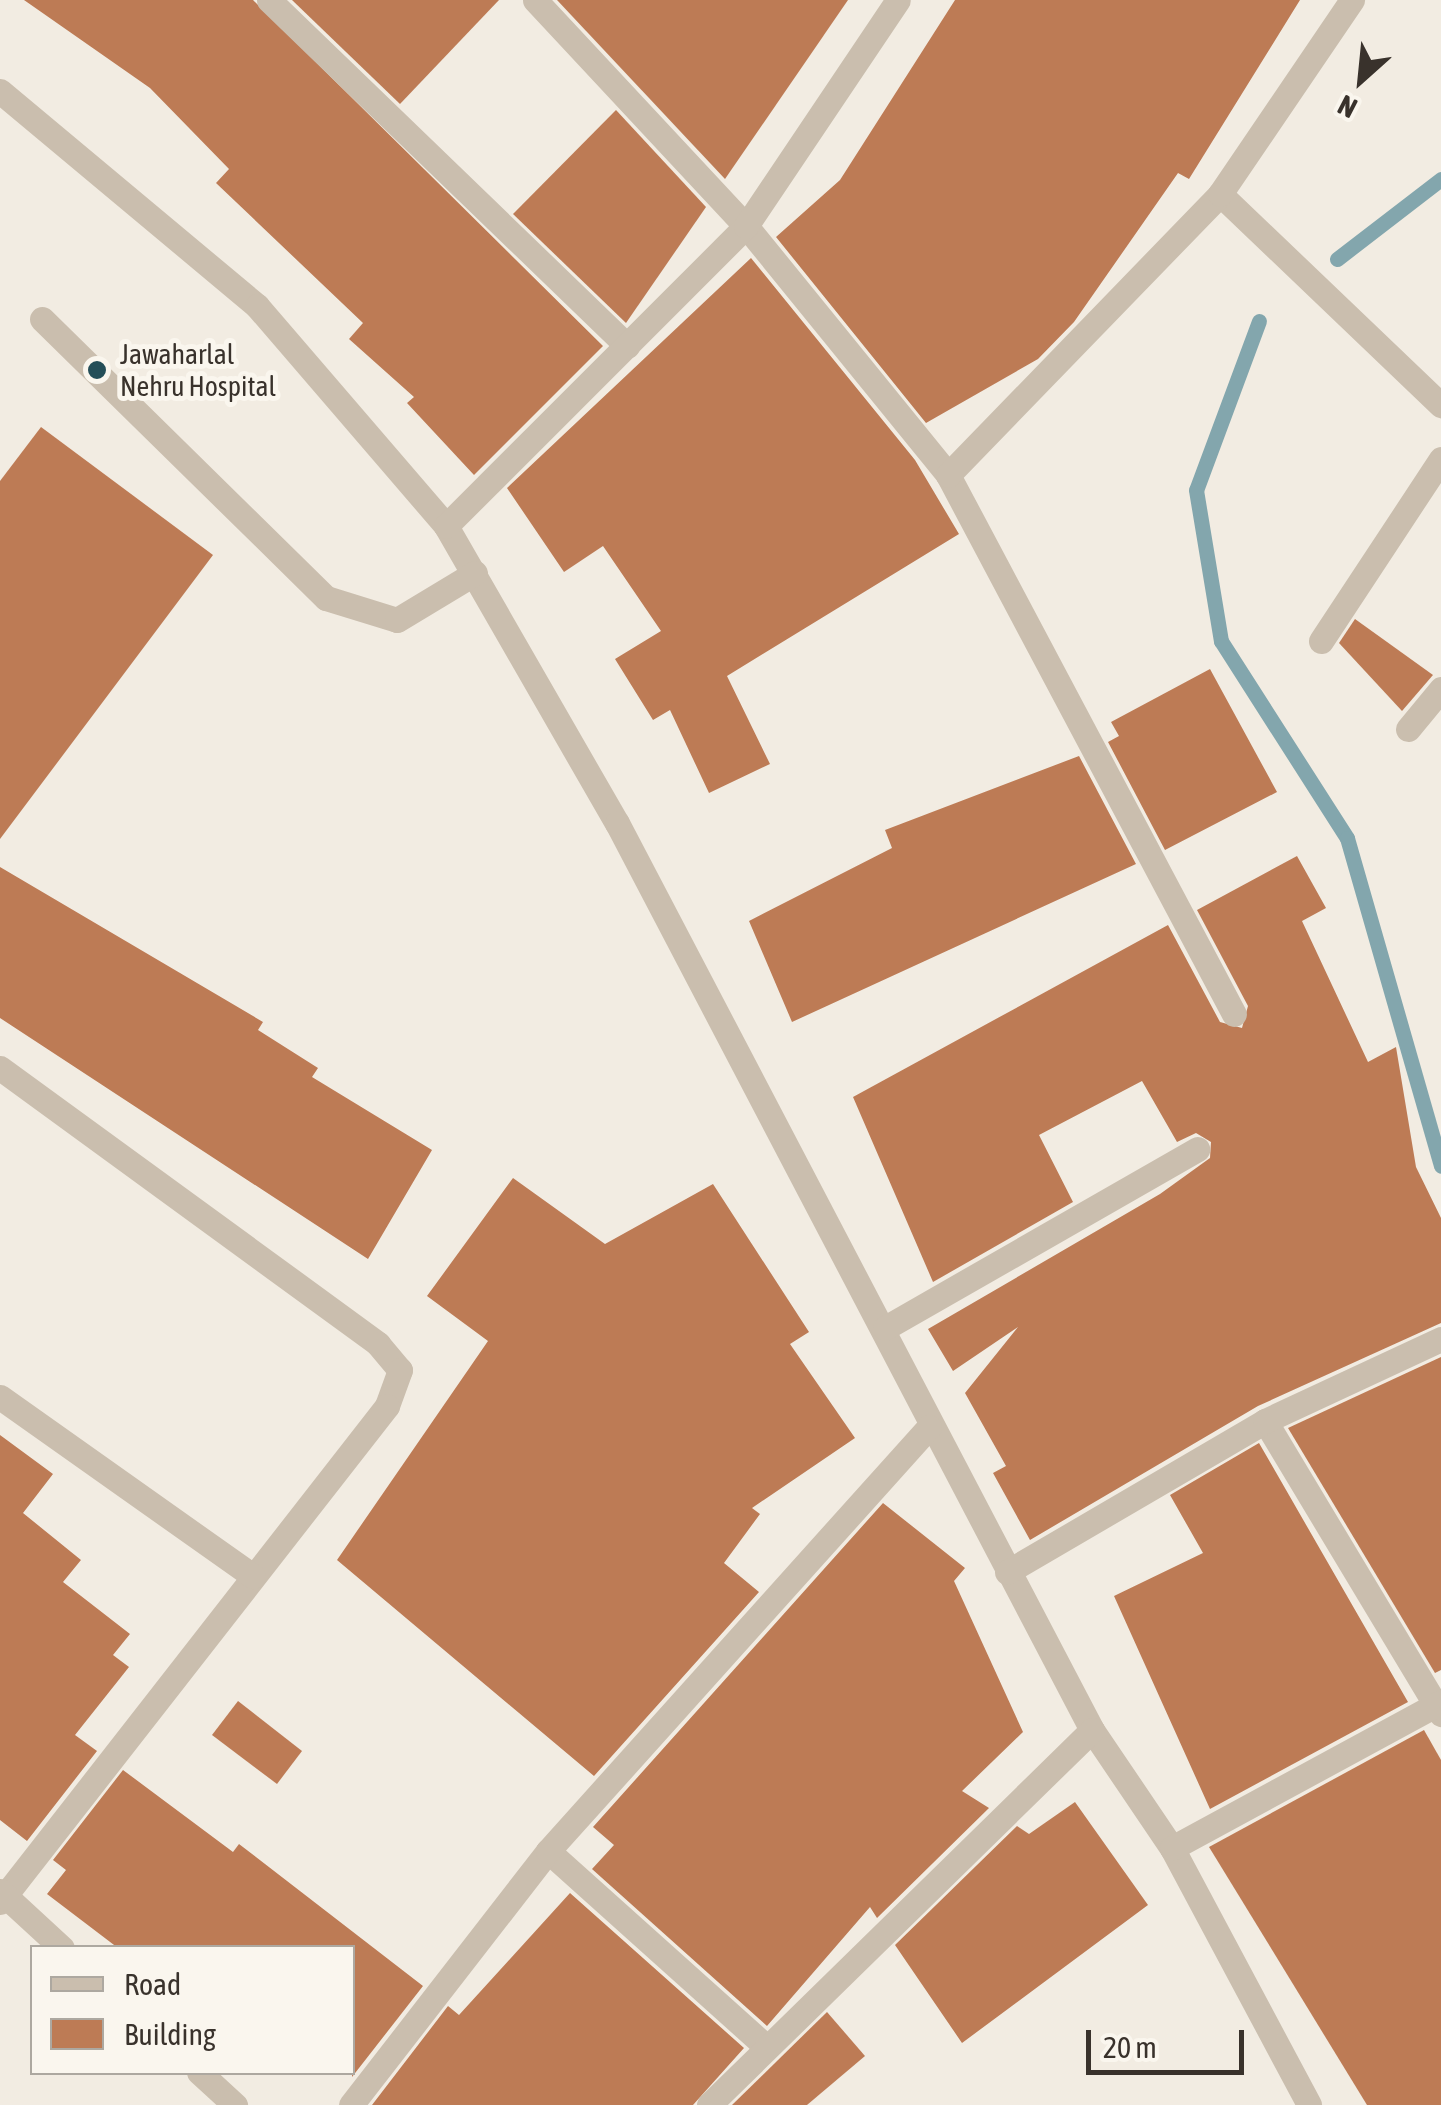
<!DOCTYPE html>
<style>
body{margin:0}
#map{position:relative;width:1441px;height:2105px;overflow:hidden;background:#f2ece2;font-family:"Asap Condensed",sans-serif}
div>[style]{position:absolute}
.stream>*{height:15px;margin:-7.5px;padding:0 7.5px;transform-origin:7.5px;border-radius:7.5px;background:#83a6ad}
.building>*{inset:0;background:#bd7b55}
.minor>*{height:25px;margin:-12.5px;padding:0 12.5px;transform-origin:12.5px;border-radius:12.5px;background:#cabeae}
.dots>*{width:28px;height:28px;translate:-50% -50%;box-sizing:border-box;border:5px solid #faf6ee;border-radius:50%}
span{translate:-50% -50%;white-space:nowrap;text-align:center;line-height:1.15;-webkit-text-stroke:10px #faf6ee;paint-order:stroke}
.poi-label{font-size:28px;color:#39322c}
.left{translate:0 -50%;text-align:left}
.legend{position:absolute;left:30px;top:1945px;width:325px;height:130px;box-sizing:border-box;background:#faf6ee;border:2px solid #ada8a0;margin:0;padding:12px 18px;list-style:none;font-size:30px;color:#39322c}
.legend li{display:flex;align-items:center;gap:20px;height:50px}
.legend b{width:50px;border:2px solid #ada8a0}
.north{position:absolute;left:1311px;top:30px;width:100px;height:100px;-webkit-text-stroke:8px #faf6ee;paint-order:stroke;rotate:207deg;font-size:28px;font-weight:700;line-height:40px;text-align:center;color:#39322c}
.north::after{content:'';display:block;margin:auto;width:35px;height:45px;background:#39322c;clip-path:polygon(50% 0,100% 100%,50% 72%,0 100%)}
.scale{position:absolute;left:1086px;top:2030px;width:158px;height:45px;box-sizing:border-box;border:5px solid #39322c;border-top:0;padding-left:12px;font-size:30px;line-height:35px;white-space:nowrap;color:#39322c;-webkit-text-stroke:8px #faf6ee;paint-order:stroke}
</style>
<div id="map">
<div class="stream">
<i style="left:1337px;top:259px;width:131px;rotate:-37.6deg"></i>
<i style="left:1259px;top:321px;width:180px;rotate:110.4deg"></i>
<i style="left:1196px;top:490px;width:153px;rotate:80.6deg"></i>
<i style="left:1221px;top:641px;width:234px;rotate:57.4deg"></i>
<i style="left:1347px;top:838px;width:341px;rotate:74deg"></i>
</div>
<div class="building">
<i style="clip-path:polygon(24px 0,253px 0,603px 346px,474px 475px,407px 403px,414px 397px,349px 339px,363px 323px,216px 183px,229px 169px,150px 88px)"></i>
<i style="clip-path:polygon(292px 0,499px 0,400px 104px)"></i>
<i style="clip-path:polygon(557px 0,848px 0,725px 179px)"></i>
<i style="clip-path:polygon(955px 0,1300px 0,1189px 179px,1178px 173px,1074px 322px,1038px 359px,926px 423px,776px 237px,840px 180px)"></i>
<i style="clip-path:polygon(616px 110px,706px 207px,626px 323px,513px 214px)"></i>
<i style="clip-path:polygon(751px 258px,915px 460px,959px 534px,727px 676px,770px 764px,709px 793px,670px 710px,653px 720px,615px 659px,661px 631px,603px 546px,564px 572px,507px 488px)"></i>
<i style="clip-path:polygon(41px 427px,213px 555px,0 839px,0 481px)"></i>
<i style="clip-path:polygon(1355px 619px,1433px 675px,1402px 711px,1339px 643px)"></i>
<i style="clip-path:polygon(1210px 669px,1277px 792px,1165px 850px,1108px 742px,1119px 736px,1111px 722px)"></i>
<i style="clip-path:polygon(1079px 756px,1136px 864px,792px 1022px,749px 921px,892px 848px,885px 830px)"></i>
<i style="clip-path:polygon(1297px 856px,1326px 908px,1302px 921px,1368px 1062px,1396px 1047px,1416px 1167px,1441px 1218px,1441px 1323px,1258px 1406px,1030px 1540px,993px 1473px,1006px 1466px,965px 1393px,1018px 1327px,953px 1371px,928px 1329px,1160px 1194px,1210px 1158px,1211px 1142px,1196px 1133px,1177px 1142px,1142px 1081px,1039px 1135px,1073px 1202px,933px 1282px,853px 1097px,1168px 925px,1220px 1022px,1242px 1028px,1248px 1006px,1197px 910px)"></i>
<i style="clip-path:polygon(0 867px,263px 1022px,258px 1030px,318px 1068px,312px 1077px,432px 1150px,368px 1259px,0 1018px)"></i>
<i style="clip-path:polygon(513px 1178px,605px 1244px,713px 1184px,809px 1332px,790px 1344px,855px 1438px,752px 1508px,760px 1514px,724px 1563px,759px 1592px,594px 1776px,337px 1560px,488px 1341px,427px 1296px)"></i>
<i style="clip-path:polygon(1441px 1357px,1441px 1670px,1435px 1673px,1288px 1428px)"></i>
<i style="clip-path:polygon(0 1435px,53px 1474px,23px 1513px,81px 1560px,63px 1582px,130px 1634px,113px 1655px,129px 1667px,75px 1735px,97px 1751px,27px 1841px,0 1820px)"></i>
<i style="clip-path:polygon(1259px 1443px,1408px 1702px,1210px 1809px,1114px 1596px,1203px 1553px,1170px 1495px)"></i>
<i style="clip-path:polygon(883px 1503px,965px 1568px,954px 1581px,1023px 1732px,962px 1791px,989px 1808px,877px 1918px,870px 1907px,767px 2026px,592px 1869px,614px 1845px,593px 1827px)"></i>
<i style="clip-path:polygon(238px 1701px,302px 1751px,277px 1784px,212px 1735px)"></i>
<i style="clip-path:polygon(1424px 1730px,1441px 1760px,1441px 2105px,1367px 2105px,1209px 1847px)"></i>
<i style="clip-path:polygon(123px 1770px,233px 1852px,239px 1844px,423px 1986px,352px 2077px,352px 1948px,118px 1948px,47px 1894px,66px 1870px,53px 1860px)"></i>
<i style="clip-path:polygon(1075px 1802px,1148px 1905px,962px 2043px,895px 1945px,1017px 1826px,1029px 1834px)"></i>
<i style="clip-path:polygon(570px 1893px,744px 2048px,693px 2105px,372px 2105px,448px 2006px,459px 2015px)"></i>
<i style="clip-path:polygon(827px 2012px,865px 2056px,807px 2105px,732px 2105px)"></i>
</div>
<div class="minor">
<i style="left:269px;top:0;width:498px;rotate:44deg"></i>
<i style="left:535px;top:0;width:309px;rotate:47deg"></i>
<i style="left:746px;top:226px;width:321px;rotate:50.9deg"></i>
<i style="left:948px;top:475px;width:610px;rotate:62.05deg"></i>
<i style="left:0;top:91px;width:335px;rotate:39.9deg"></i>
<i style="left:257px;top:306px;width:290px;rotate:49.3deg"></i>
<i style="left:446px;top:526px;width:343px;rotate:60.1deg"></i>
<i style="left:617px;top:823px;width:1024px;rotate:62.36deg"></i>
<i style="left:1092px;top:1730px;width:143px;rotate:55.9deg"></i>
<i style="left:1172px;top:1848px;width:291px;rotate:61.9deg"></i>
<i style="left:1220px;top:194px;width:306px;rotate:43.7deg"></i>
<i style="left:42px;top:319px;width:398px;rotate:44.5deg"></i>
<i style="left:326px;top:598px;width:74px;rotate:17.2deg"></i>
<i style="left:397px;top:620px;width:91px;rotate:-31.1deg"></i>
<i style="left:948px;top:475px;width:391px;rotate:-45.9deg"></i>
<i style="left:1220px;top:194px;width:235px;rotate:-55.8deg"></i>
<i style="left:446px;top:526px;width:424px;rotate:-45deg"></i>
<i style="left:746px;top:226px;width:272px;rotate:-56.1deg"></i>
<i style="left:1321px;top:641px;width:218px;rotate:-56.6deg"></i>
<i style="left:1408px;top:729px;width:52px;rotate:-50.5deg"></i>
<i style="left:0;top:1068px;width:468px;rotate:36.1deg"></i>
<i style="left:378px;top:1344px;width:34px;rotate:50deg"></i>
<i style="left:400px;top:1370px;width:38px;rotate:110deg"></i>
<i style="left:387px;top:1406px;width:629px;rotate:127.96deg"></i>
<i style="left:885px;top:1328px;width:360px;rotate:-29.8deg"></i>
<i style="left:0;top:1397px;width:310px;rotate:35.3deg"></i>
<i style="left:1265px;top:1421px;width:342px;rotate:59deg"></i>
<i style="left:1007px;top:1572px;width:299px;rotate:-30.3deg"></i>
<i style="left:1265px;top:1421px;width:194px;rotate:-25deg"></i>
<i style="left:1172px;top:1848px;width:306px;rotate:-28.5deg"></i>
<i style="left:548px;top:1851px;width:290px;rotate:41.9deg"></i>
<i style="left:0;top:1891px;width:84px;rotate:42.6deg"></i>
<i style="left:199px;top:2072px;width:49px;rotate:42.5deg"></i>
<i style="left:351px;top:2105px;width:321px;rotate:-52.2deg"></i>
<i style="left:548px;top:1851px;width:570px;rotate:-48.06deg"></i>
<i style="left:709px;top:2105px;width:536px;rotate:-44.4deg"></i>
</div>
<div class="dots">
<i style="left:97px;top:370px;background:#244e58"></i>
</div>
<div class="poi-label">
<span class="left" style="left:120px;top:370px">Jawaharlal<br>Nehru Hospital</span>
</div>
<ul class="legend">
<li><b style="height:12px;background:#cabeae"></b>Road</li>
<li><b style="height:28px;background:#bd7b55"></b>Building</li>
</ul>
<div class="north">N</div>
<div class="scale">20 m</div>
</div>
